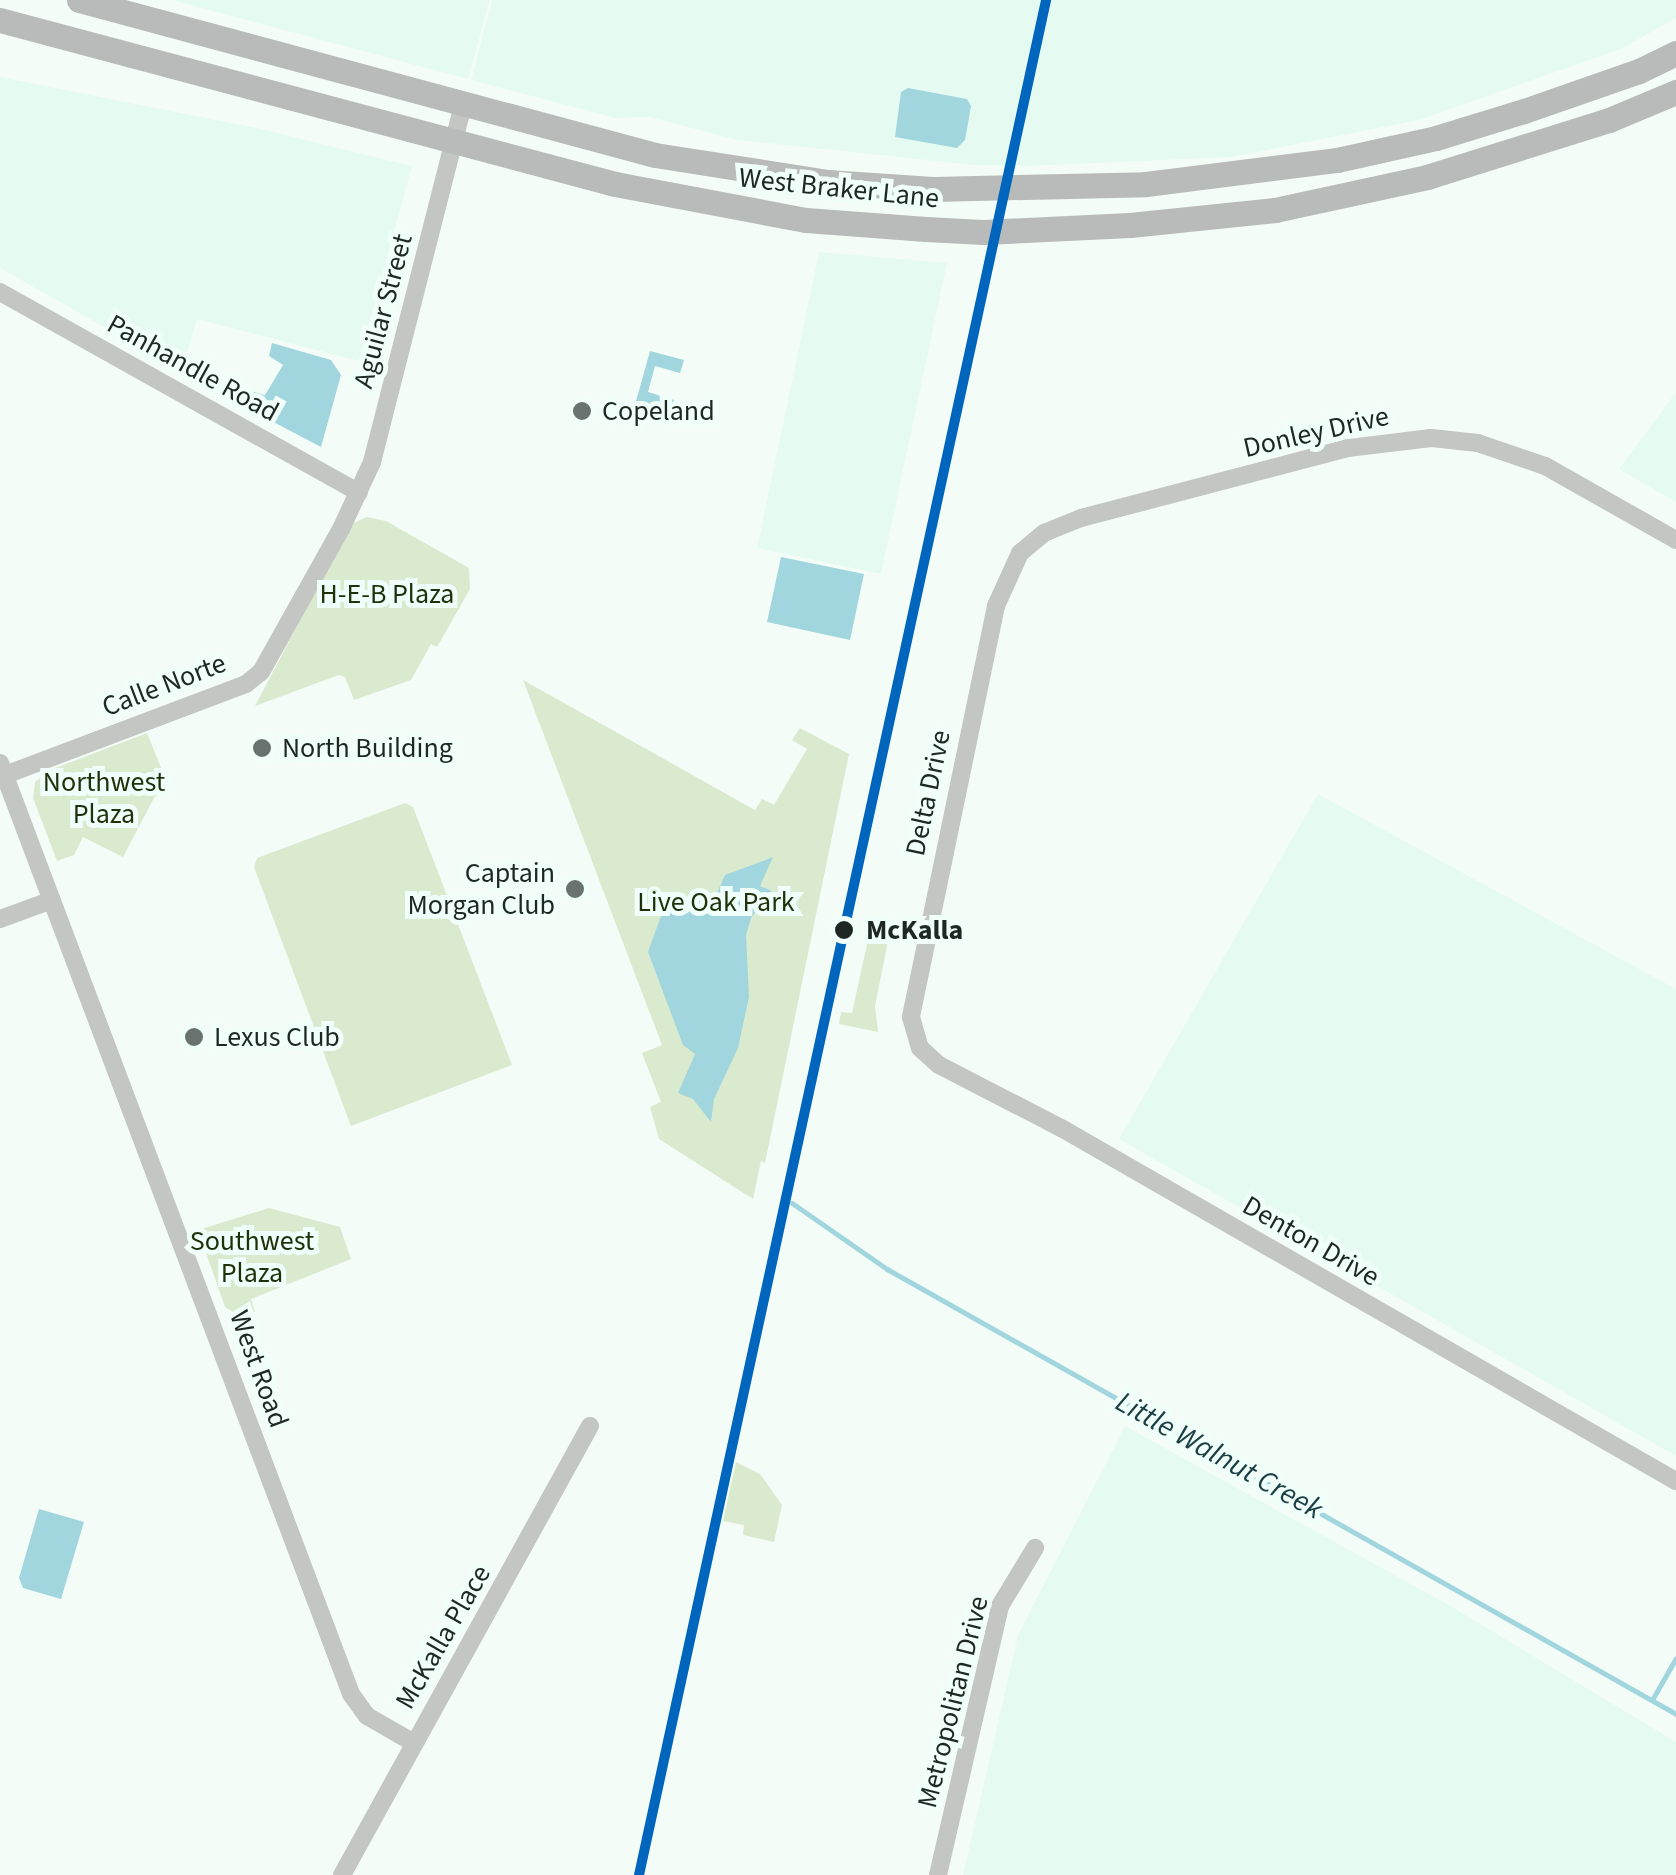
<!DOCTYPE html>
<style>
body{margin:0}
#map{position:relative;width:1676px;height:1875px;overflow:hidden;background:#f4fcf8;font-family:"Source Sans 3",sans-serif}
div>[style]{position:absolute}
.built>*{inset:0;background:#e5fbf2}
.green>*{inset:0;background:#d9eace}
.water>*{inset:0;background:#a2d6df}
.stream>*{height:5px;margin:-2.5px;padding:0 2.5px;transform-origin:2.5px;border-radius:2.5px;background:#a2d6df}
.minor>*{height:18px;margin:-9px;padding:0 9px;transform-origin:9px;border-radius:9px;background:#c3c6c3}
.secondary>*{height:25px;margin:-12.5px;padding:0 12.5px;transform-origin:12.5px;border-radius:12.5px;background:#b8bbb9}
.rail-1>*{height:10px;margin:-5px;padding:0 5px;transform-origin:5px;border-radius:5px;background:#0065bd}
.dots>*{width:28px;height:28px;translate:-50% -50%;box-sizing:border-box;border:5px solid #f0fff9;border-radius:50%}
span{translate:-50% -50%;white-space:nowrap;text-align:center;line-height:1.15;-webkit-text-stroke:10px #f0fff9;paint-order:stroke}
.street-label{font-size:28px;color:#1e2724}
.poi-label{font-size:28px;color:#1e2724}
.left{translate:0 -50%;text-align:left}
.right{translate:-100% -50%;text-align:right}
.park-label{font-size:28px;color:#1f300b}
.stop-label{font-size:28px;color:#1e2724;font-weight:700}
.water-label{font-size:30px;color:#1b3e45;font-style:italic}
</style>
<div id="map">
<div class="built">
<i style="clip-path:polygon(172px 0,490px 0,468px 79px)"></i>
<i style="clip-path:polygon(492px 0,1676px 0,1676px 18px,1621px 49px,1419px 120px,1231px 157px,1027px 166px,974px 165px,738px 140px,649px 117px,616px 118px,471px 80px)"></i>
<i style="clip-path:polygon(0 77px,261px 129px,412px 166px,359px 361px,197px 319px,182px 371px,0 268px)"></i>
<i style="clip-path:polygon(819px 252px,947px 263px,881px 574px,757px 548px)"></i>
<i style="clip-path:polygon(1676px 392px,1676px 502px,1619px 469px)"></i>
<i style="clip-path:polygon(1318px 794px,1676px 989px,1676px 1456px,1119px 1139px)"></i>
<i style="clip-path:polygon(1125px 1426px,1447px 1604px,1676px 1742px,1676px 1875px,963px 1875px,1018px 1635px)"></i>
</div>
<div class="green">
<i style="clip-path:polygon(367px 517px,386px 521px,469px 568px,470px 589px,437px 647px,431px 644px,411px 680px,354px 700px,345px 677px,339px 675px,255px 706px,351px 524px)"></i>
<i style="clip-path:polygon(523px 680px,755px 810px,762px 799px,774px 805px,807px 749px,792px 740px,800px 728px,849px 754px,765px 1163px,761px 1161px,753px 1199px,659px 1139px,650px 1107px,661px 1102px,642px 1053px,662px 1045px)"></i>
<i style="clip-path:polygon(147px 733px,170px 790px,155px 796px,123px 857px,83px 837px,74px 855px,57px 861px,33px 798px,35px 782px,50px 770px)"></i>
<i style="clip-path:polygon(405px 803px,413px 807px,512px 1065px,351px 1126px,254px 867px,257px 858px)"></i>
<i style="clip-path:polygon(873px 917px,892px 921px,875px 1006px,878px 1032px,839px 1024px,841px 1012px,852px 1013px)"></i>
<i style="clip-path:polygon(269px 1208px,340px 1227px,351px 1259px,251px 1299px,255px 1312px,241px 1317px,225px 1307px,198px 1230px)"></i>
<i style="clip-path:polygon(736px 1462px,760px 1474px,782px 1505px,774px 1542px,743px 1535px,744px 1525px,723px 1521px)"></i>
</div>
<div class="water">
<i style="clip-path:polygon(908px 88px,967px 99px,971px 106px,965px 140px,957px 148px,895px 137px,901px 92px)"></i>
<i style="clip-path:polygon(272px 343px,331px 360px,341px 375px,321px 447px,245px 407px,254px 392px,265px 395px,283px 365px,269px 356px)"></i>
<i style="clip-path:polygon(650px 351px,684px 360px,680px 373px,655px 366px,648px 392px,674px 400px,670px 414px,635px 405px)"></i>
<i style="clip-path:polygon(781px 557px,864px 574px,850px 640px,767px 622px)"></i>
<i style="clip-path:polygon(773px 857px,760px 886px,772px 891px,751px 918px,746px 935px,749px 997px,738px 1048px,714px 1099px,711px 1122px,693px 1099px,678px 1093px,695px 1054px,683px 1045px,648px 952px,661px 916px,717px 893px,725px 875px)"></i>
<i style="clip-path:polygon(39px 1509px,84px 1522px,61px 1599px,23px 1588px,19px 1578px)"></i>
</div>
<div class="stream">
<i style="left:792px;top:1203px;width:116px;rotate:34.8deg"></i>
<i style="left:887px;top:1269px;width:906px;rotate:29.42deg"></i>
<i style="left:1652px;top:1700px;width:48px;rotate:-60.3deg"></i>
</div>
<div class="minor">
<i style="left:0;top:292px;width:411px;rotate:29.2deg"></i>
<i style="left:1676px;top:540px;width:150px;rotate:-150.5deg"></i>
<i style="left:1545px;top:466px;width:71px;rotate:-161.1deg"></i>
<i style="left:1478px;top:443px;width:47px;rotate:-173.9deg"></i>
<i style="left:1431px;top:438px;width:84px;rotate:173.1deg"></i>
<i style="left:1348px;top:448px;width:276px;rotate:165.3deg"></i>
<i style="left:1081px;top:518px;width:40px;rotate:158deg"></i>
<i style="left:1044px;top:533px;width:31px;rotate:140deg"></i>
<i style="left:1020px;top:553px;width:58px;rotate:114.4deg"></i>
<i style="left:996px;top:606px;width:420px;rotate:101.7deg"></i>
<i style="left:911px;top:1017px;width:32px;rotate:74deg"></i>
<i style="left:920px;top:1048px;width:25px;rotate:42deg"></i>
<i style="left:939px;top:1065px;width:140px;rotate:27.3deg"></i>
<i style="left:1063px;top:1129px;width:707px;rotate:29.87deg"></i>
<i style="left:0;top:763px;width:995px;rotate:69.34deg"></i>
<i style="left:351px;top:1694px;width:27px;rotate:54deg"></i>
<i style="left:367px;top:1716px;width:54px;rotate:29.9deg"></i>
<i style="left:5px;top:775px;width:258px;rotate:-20.7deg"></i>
<i style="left:246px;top:684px;width:19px;rotate:-39deg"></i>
<i style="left:261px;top:672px;width:166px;rotate:-60.8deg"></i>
<i style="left:342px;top:527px;width:72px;rotate:-65.2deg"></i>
<i style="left:372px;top:462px;width:368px;rotate:-75.7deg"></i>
<i style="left:0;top:919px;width:55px;rotate:-20.1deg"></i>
<i style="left:342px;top:1875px;width:513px;rotate:-61.09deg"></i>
<i style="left:938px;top:1875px;width:276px;rotate:-77deg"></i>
<i style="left:1000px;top:1606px;width:68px;rotate:-58.9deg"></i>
</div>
<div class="secondary">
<i style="left:79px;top:0;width:596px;rotate:15.06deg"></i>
<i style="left:655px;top:155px;width:175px;rotate:8.9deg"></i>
<i style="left:828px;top:182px;width:105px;rotate:3.8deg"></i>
<i style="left:933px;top:189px;width:213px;rotate:-1.3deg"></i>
<i style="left:1146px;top:184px;width:193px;rotate:-7.2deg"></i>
<i style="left:1337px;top:160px;width:101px;rotate:-12.5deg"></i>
<i style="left:1436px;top:138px;width:92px;rotate:-17.1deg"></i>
<i style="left:1524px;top:111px;width:122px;rotate:-19.2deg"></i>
<i style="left:1639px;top:71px;width:41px;rotate:-25.9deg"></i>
<i style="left:0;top:20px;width:636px;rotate:14.93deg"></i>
<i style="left:615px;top:184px;width:194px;rotate:10.7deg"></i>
<i style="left:806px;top:220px;width:120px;rotate:4.3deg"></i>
<i style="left:926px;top:229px;width:57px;rotate:3deg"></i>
<i style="left:983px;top:232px;width:147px;rotate:-2.7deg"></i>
<i style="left:1130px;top:225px;width:146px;rotate:-5.9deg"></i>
<i style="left:1275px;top:210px;width:156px;rotate:-12.2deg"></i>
<i style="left:1427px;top:177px;width:191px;rotate:-17.4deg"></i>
<i style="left:1609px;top:120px;width:73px;rotate:-22.7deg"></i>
</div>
<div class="rail-1">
<i style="left:639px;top:1875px;width:1919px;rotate:-77.75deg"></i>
</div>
<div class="dots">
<i style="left:582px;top:411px;background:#69726e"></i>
<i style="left:262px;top:748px;background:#69726e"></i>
<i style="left:575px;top:889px;background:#69726e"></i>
<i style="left:844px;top:930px;background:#1e2724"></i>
<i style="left:194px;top:1037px;background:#69726e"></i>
</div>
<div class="street-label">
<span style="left:839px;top:188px;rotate:6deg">West Braker Lane</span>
<span style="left:383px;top:311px;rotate:-75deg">Aguilar Street</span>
<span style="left:193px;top:368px;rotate:29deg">Panhandle Road</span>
<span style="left:1316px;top:432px;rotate:-13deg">Donley Drive</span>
<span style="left:164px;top:685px;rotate:-21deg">Calle Norte</span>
<span style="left:928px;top:793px;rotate:-78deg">Delta Drive</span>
<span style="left:1311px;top:1241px;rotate:30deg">Denton Drive</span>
<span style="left:259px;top:1369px;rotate:70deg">West Road</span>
<span style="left:443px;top:1637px;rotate:-60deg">McKalla Place</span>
<span style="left:953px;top:1702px;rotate:-76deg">Metropolitan Drive</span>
</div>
<div class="poi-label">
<span class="left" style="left:602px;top:411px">Copeland</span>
<span class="left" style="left:282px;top:748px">North Building</span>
<span class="right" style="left:555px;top:889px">Captain<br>Morgan Club</span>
<span class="left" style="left:214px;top:1037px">Lexus Club</span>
</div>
<div class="park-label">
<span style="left:387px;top:594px">H-E-B Plaza</span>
<span style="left:104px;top:798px">Northwest<br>Plaza</span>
<span style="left:716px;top:902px">Live Oak Park</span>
<span style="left:252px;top:1257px">Southwest<br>Plaza</span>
</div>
<div class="stop-label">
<span class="left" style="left:866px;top:930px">McKalla</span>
</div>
<div class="water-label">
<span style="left:1219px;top:1456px;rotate:29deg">Little Walnut Creek</span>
</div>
</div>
